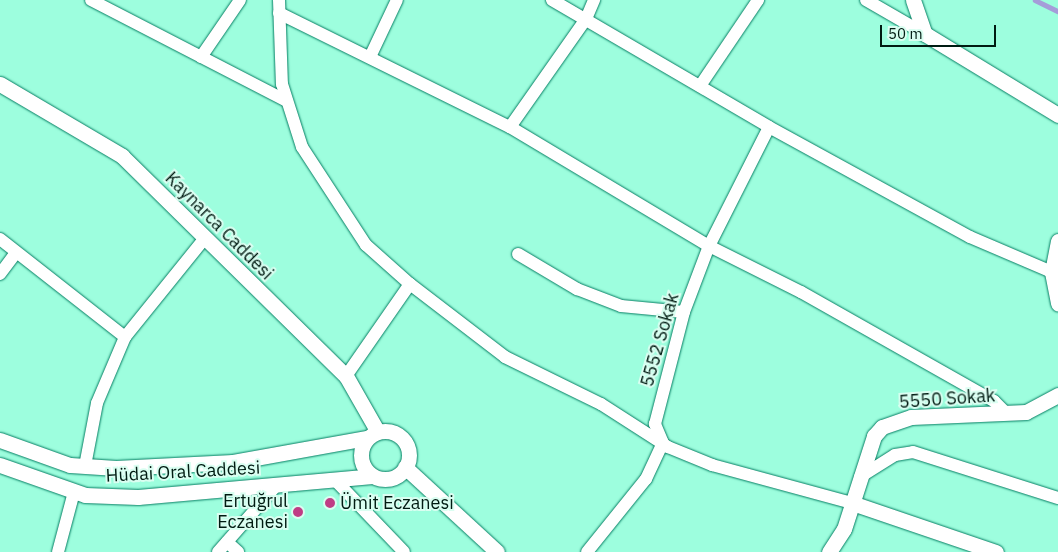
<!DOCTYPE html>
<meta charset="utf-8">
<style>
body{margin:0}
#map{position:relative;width:1058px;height:552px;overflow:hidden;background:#9dfede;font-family:"IBM Plex Sans",sans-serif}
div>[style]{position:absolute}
.stream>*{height:4.5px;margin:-2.25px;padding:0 2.25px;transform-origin:2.25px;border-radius:2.25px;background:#a59dd9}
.roads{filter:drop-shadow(0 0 1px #067f63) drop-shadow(0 0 1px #067f63)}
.minor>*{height:12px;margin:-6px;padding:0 6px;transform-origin:6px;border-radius:6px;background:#fff}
.tertiary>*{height:15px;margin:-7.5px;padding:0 7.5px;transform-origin:7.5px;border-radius:7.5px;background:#fff}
.tertiary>.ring{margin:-7.5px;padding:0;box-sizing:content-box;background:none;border:15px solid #fff;border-radius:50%}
.dots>*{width:14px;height:14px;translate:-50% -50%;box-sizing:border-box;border:2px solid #dafef1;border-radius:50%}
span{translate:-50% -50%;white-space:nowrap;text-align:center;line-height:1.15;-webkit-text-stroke:4px #dafef1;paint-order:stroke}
.street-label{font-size:18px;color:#001b12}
.poi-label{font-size:18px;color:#001b12}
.right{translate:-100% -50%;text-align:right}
.left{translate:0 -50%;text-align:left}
.scale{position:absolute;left:880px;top:25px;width:116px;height:22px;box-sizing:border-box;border:2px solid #001b12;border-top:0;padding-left:6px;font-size:15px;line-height:18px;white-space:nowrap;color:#001b12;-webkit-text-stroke:4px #dafef1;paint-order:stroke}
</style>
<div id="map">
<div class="stream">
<i style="left:1035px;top:0;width:25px;rotate:26deg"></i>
</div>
<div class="roads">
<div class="minor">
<i style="left:91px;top:0;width:218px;rotate:27.3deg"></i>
<i style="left:279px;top:0;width:84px;rotate:88deg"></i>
<i style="left:282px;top:84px;width:66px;rotate:72.4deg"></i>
<i style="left:302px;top:147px;width:117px;rotate:56.9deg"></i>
<i style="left:366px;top:245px;width:59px;rotate:41.6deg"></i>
<i style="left:410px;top:284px;width:120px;rotate:37.5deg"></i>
<i style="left:505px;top:357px;width:107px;rotate:26.1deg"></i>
<i style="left:601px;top:404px;width:80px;rotate:32.7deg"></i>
<i style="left:668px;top:447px;width:48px;rotate:22.2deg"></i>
<i style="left:712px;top:465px;width:145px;rotate:15.2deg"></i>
<i style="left:552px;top:0;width:251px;rotate:30.3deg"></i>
<i style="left:769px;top:127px;width:229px;rotate:28.7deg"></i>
<i style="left:970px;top:237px;width:89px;rotate:23.1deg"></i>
<i style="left:866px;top:0;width:68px;rotate:30deg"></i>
<i style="left:279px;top:13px;width:258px;rotate:26.3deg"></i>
<i style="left:510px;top:127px;width:232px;rotate:30.9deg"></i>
<i style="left:709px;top:246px;width:103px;rotate:26.6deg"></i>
<i style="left:801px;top:292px;width:222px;rotate:29.5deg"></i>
<i style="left:994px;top:401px;width:18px;rotate:45deg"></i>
<i style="left:201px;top:57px;width:69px;rotate:-55.6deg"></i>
<i style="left:370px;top:57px;width:63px;rotate:-64.7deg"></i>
<i style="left:700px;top:86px;width:104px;rotate:-56deg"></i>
<i style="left:510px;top:127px;width:132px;rotate:-54.9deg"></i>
<i style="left:586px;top:19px;width:21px;rotate:-67deg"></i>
<i style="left:0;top:239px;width:159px;rotate:38.1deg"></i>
<i style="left:518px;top:254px;width:69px;rotate:30.7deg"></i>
<i style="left:577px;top:289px;width:47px;rotate:21.1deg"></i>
<i style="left:621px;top:306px;width:63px;rotate:5.4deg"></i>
<i style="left:0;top:274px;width:26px;rotate:-53deg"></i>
<i style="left:346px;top:376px;width:112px;rotate:-55.2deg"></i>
<i style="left:85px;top:466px;width:64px;rotate:-79.2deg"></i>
<i style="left:97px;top:403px;width:72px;rotate:-67deg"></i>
<i style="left:125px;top:337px;width:127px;rotate:-51.1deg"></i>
<i style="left:860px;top:477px;width:41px;rotate:-32.2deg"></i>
<i style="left:895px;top:455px;width:18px;rotate:-9deg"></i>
<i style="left:913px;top:452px;width:152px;rotate:17.6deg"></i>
<i style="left:336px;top:481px;width:98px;rotate:46.2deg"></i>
<i style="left:227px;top:542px;width:15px;rotate:42deg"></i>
<i style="left:58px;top:552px;width:62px;rotate:-75.1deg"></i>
<i style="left:218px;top:552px;width:88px;rotate:-48.7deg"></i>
<i style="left:587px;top:552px;width:94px;rotate:-51.1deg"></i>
<i style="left:646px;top:479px;width:40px;rotate:-65deg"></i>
<i style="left:663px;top:443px;width:21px;rotate:-113deg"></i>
<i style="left:655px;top:424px;width:116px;rotate:-75.5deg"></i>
<i style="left:684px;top:312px;width:71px;rotate:-69.3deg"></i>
<i style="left:709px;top:246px;width:133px;rotate:-63.2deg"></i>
</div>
<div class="tertiary">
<i style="left:913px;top:0;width:36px;rotate:71deg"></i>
<i style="left:925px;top:34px;width:156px;rotate:31.3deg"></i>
<i style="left:0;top:84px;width:142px;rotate:30.5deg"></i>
<i style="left:122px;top:156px;width:314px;rotate:44.5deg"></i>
<i style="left:346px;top:376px;width:64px;rotate:60.3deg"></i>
<i style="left:1058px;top:241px;width:32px;rotate:101deg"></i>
<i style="left:1052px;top:272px;width:32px;rotate:79deg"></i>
<i class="ring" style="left:361px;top:431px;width:33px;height:33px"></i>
<i style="left:0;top:440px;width:74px;rotate:19.7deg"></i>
<i style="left:70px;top:465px;width:46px;rotate:3.7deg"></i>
<i style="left:116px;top:468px;width:117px;rotate:-2.9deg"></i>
<i style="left:233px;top:462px;width:136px;rotate:-10.2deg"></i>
<i style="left:0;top:465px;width:90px;rotate:19.4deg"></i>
<i style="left:85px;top:495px;width:53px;rotate:2.2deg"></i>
<i style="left:138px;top:497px;width:235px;rotate:-5.1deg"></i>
<i style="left:405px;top:467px;width:125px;rotate:42.7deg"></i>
<i style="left:852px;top:503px;width:152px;rotate:18.8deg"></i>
<i style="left:829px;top:552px;width:27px;rotate:-57deg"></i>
<i style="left:844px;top:529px;width:98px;rotate:-72.1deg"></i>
<i style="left:874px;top:436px;width:12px;rotate:-48deg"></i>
<i style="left:882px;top:427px;width:31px;rotate:-19deg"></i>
<i style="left:911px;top:417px;width:115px;rotate:-2.5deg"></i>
<i style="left:1026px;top:412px;width:36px;rotate:-28deg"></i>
</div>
</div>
<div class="dots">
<i style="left:330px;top:503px;background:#bf3d85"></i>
<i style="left:298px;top:512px;background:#bf3d85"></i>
</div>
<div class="street-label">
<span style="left:219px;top:226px;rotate:45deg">Kaynarca Caddesi</span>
<span style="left:660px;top:340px;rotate:-74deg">5552 Sokak</span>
<span style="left:947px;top:399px;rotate:-4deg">5550 Sokak</span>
<span style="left:183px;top:472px;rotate:-3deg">Hüdai Oral Caddesi</span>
</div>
<div class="poi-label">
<span class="right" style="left:288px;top:512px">Ertuğrul<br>Eczanesi</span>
<span class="left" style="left:340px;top:503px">Ümit Eczanesi</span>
</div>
<div class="scale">50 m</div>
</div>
